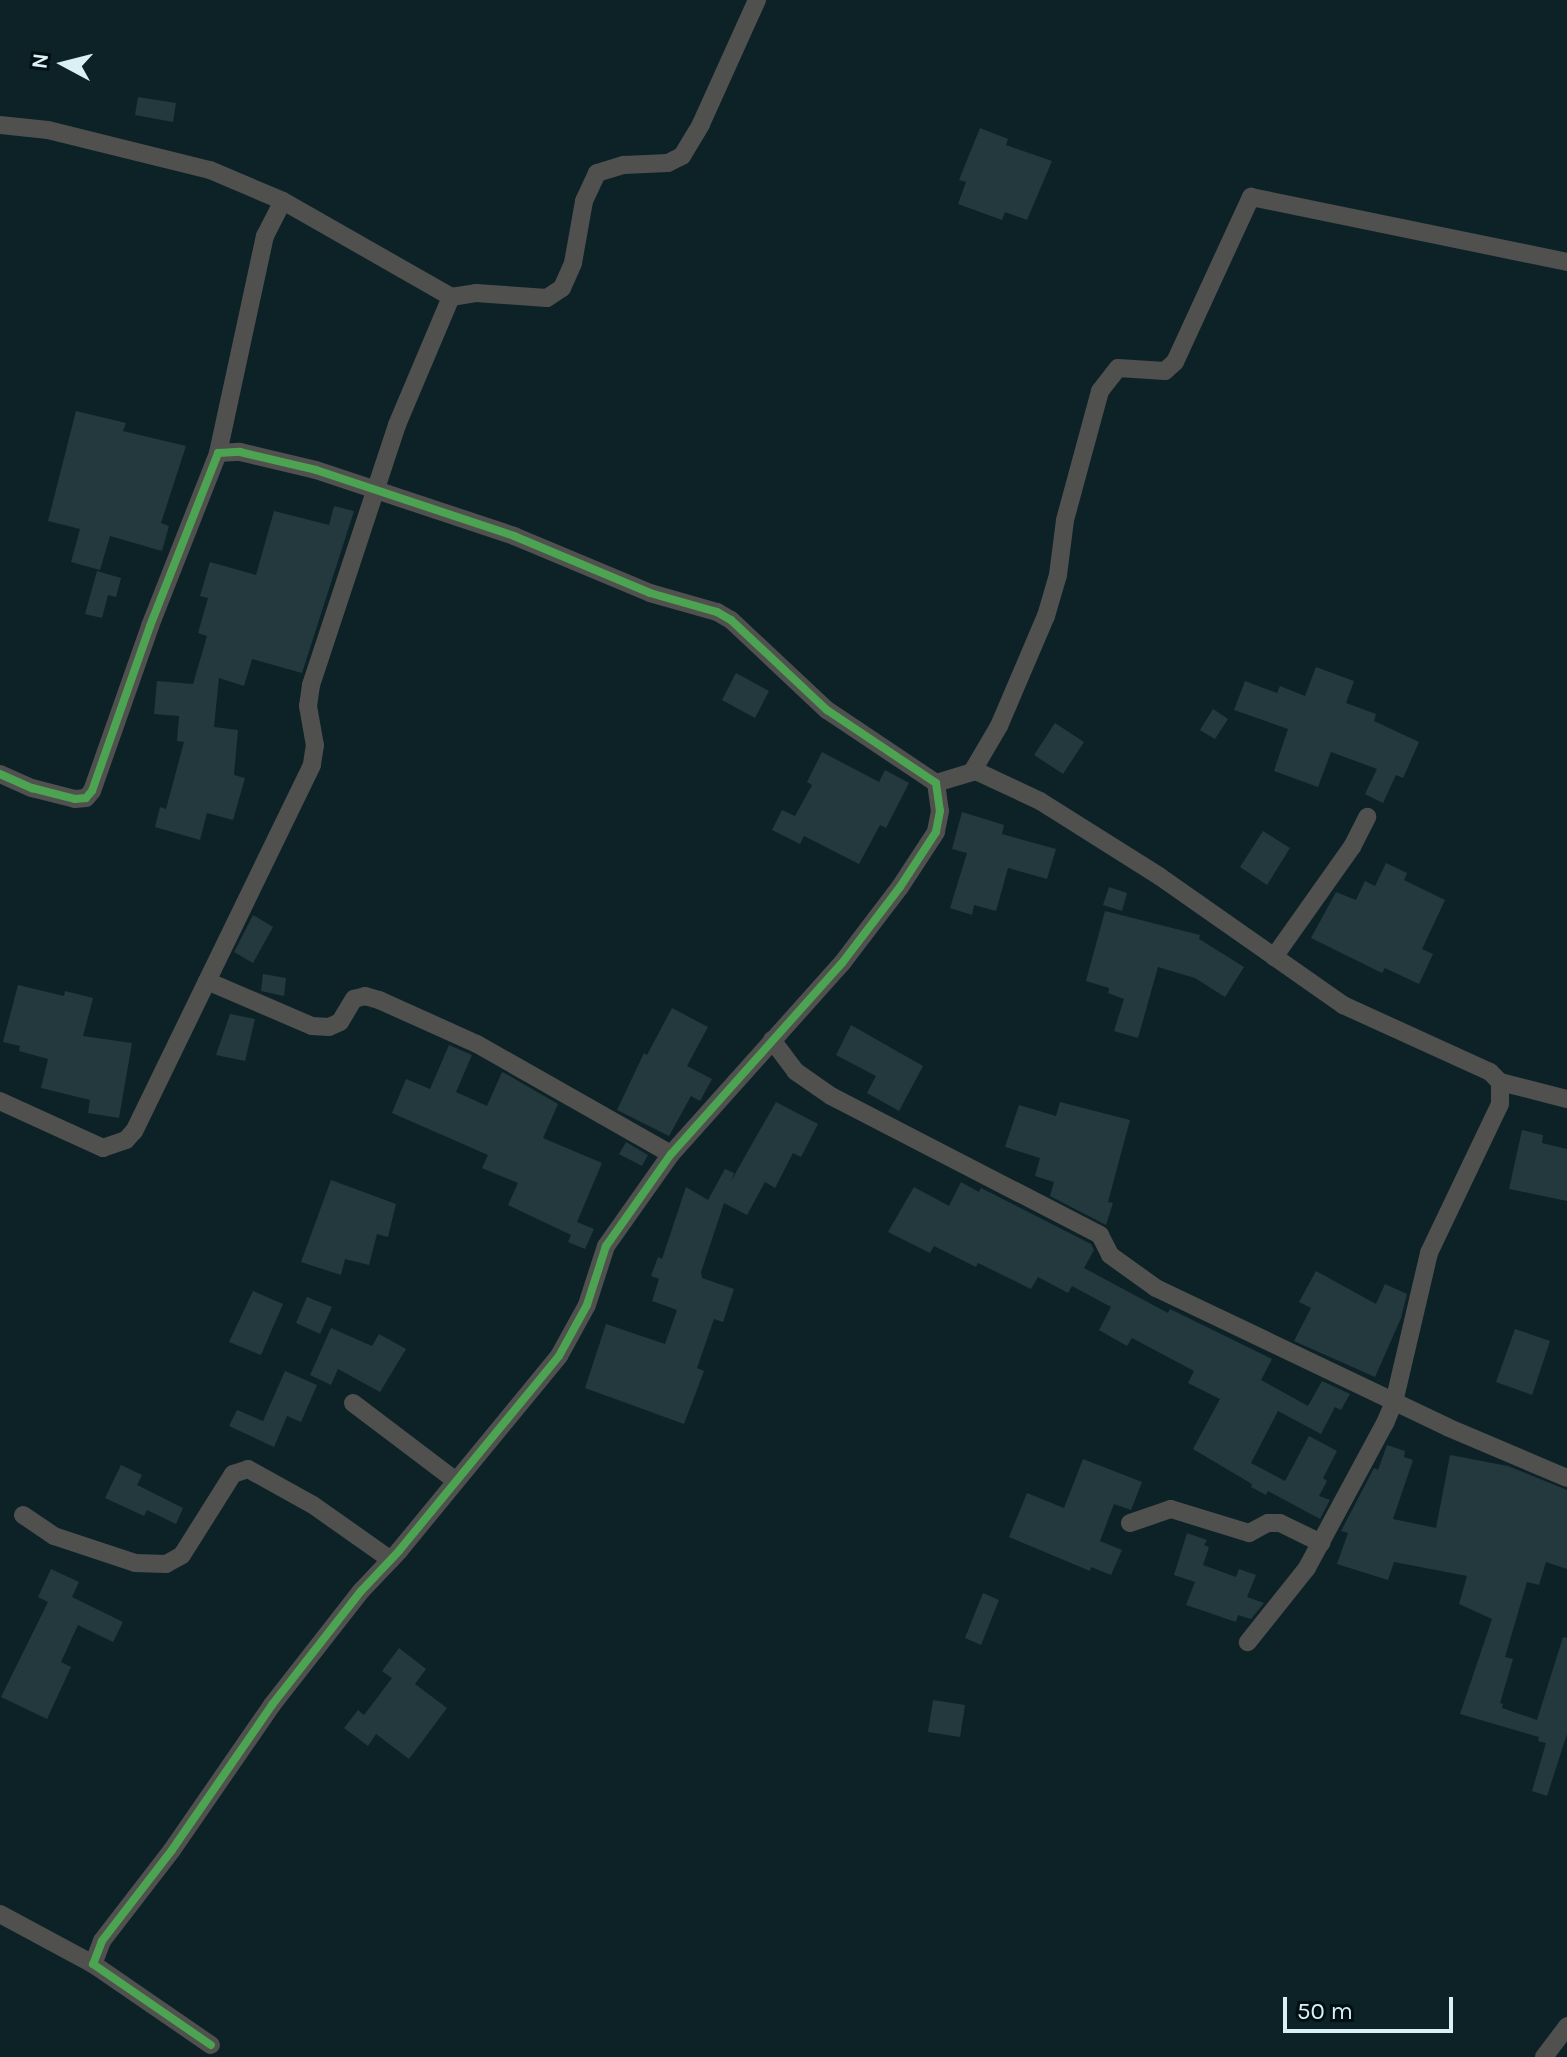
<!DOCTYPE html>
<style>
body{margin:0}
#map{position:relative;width:1567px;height:2057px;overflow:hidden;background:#0c2227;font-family:Karla,sans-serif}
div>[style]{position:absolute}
.building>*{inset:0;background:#23393e}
.street>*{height:18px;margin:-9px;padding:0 9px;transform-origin:9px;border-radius:9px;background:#50504e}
.cycleway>*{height:8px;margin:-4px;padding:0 4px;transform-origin:4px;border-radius:4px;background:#4ca352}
span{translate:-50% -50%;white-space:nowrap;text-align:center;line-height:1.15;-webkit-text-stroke:8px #021014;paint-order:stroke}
.north{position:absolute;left:24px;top:24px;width:80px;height:80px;-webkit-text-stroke:6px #021014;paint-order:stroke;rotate:277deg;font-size:22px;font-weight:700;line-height:32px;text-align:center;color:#daeff6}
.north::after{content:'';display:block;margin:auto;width:28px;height:36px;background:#daeff6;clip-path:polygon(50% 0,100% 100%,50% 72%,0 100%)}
.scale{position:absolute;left:1283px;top:1997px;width:170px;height:36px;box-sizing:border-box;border:4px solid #daeff6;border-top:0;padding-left:10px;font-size:24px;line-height:28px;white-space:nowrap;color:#daeff6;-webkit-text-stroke:6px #021014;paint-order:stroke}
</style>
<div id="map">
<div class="building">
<i style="clip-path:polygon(138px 97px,176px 103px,173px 122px,135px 115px)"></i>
<i style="clip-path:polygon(980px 128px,1008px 139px,1006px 145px,1052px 161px,1027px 220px,1005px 212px,1002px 220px,958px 204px,966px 182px,959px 180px)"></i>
<i style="clip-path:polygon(76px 411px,126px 423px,123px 431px,186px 446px,161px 523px,169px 526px,162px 551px,110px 536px,100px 570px,71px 562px,80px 529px,48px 521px)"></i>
<i style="clip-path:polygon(334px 506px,354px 511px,302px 673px,252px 659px,244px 686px,219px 678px,214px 727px,238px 730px,234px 775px,245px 778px,233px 820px,207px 813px,200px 840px,155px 827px,160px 807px,166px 809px,184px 742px,177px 741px,179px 716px,154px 714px,157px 681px,193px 684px,207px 636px,198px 633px,208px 598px,200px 596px,210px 562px,256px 575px,274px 511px,329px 525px)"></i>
<i style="clip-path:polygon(97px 571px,121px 578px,116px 597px,108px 595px,102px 618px,85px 614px)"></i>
<i style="clip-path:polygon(1316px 667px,1354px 681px,1346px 703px,1376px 714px,1374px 721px,1419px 742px,1403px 778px,1396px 775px,1383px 803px,1365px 794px,1377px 769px,1331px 752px,1318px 787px,1274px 771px,1288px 729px,1234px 710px,1245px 681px,1277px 693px,1280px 686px,1305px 696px)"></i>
<i style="clip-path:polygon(736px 673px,769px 691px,755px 718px,722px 700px)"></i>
<i style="clip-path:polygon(1213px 709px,1228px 719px,1215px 739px,1200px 730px)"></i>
<i style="clip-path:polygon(1055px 723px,1084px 742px,1063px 774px,1034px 755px)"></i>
<i style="clip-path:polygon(822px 752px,879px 782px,885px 770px,909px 783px,886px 828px,880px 825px,859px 864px,804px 836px,800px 844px,772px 830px,782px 810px,795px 816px,812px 785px,807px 782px)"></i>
<i style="clip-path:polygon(962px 812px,1004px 825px,1002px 834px,1056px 849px,1047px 879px,1008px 868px,996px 911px,974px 905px,972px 915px,950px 908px,967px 853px,952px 849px)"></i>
<i style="clip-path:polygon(1263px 831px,1290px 848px,1267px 885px,1240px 867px)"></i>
<i style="clip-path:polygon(1386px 863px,1407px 873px,1404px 880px,1445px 900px,1422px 949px,1433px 954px,1419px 984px,1385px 968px,1382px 973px,1311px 938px,1336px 892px,1356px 900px,1365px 881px,1375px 886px)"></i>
<i style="clip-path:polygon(1109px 887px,1127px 893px,1122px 911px,1103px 905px)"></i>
<i style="clip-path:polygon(1105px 911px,1200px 935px,1199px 939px,1244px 967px,1225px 997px,1195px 978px,1158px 967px,1138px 1038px,1114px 1031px,1124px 999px,1108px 993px,1109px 988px,1086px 981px)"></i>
<i style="clip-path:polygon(253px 915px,273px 927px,253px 963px,234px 952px)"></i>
<i style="clip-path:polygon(263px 974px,286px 978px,284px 996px,261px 991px)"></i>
<i style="clip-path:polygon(18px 985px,64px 996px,65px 991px,93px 998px,83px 1036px,132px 1043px,119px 1118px,88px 1113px,90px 1100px,41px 1088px,48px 1059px,19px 1051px,20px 1046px,3px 1042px)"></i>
<i style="clip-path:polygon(672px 1008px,708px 1027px,687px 1066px,712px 1079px,700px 1101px,691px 1096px,669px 1136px,617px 1110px,644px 1053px,647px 1055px)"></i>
<i style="clip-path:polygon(230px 1014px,255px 1019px,245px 1061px,216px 1055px)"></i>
<i style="clip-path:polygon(851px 1025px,923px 1066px,899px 1111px,867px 1093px,876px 1076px,836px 1055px)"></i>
<i style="clip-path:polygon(449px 1045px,472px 1055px,456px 1092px,487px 1106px,502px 1072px,508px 1075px,558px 1104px,543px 1138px,602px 1163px,577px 1222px,594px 1229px,585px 1249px,568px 1242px,571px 1235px,508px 1205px,518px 1183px,482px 1168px,488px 1155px,392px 1113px,406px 1079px,430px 1089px)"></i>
<i style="clip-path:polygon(776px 1102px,818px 1124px,801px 1157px,793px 1153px,775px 1188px,765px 1182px,747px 1215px,724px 1203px,701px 1272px,702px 1278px,734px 1289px,723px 1322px,714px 1319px,697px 1368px,704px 1371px,684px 1424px,585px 1388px,606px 1324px,665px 1344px,677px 1310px,652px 1301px,659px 1279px,651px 1276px,658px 1257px,662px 1259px,686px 1187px,708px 1200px,725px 1169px,734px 1173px,731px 1181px)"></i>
<i style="clip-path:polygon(1060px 1102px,1130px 1120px,1108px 1202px,1113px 1203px,1106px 1225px,1050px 1196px,1054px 1182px,1035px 1176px,1040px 1158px,1005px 1147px,1019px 1105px,1056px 1116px)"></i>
<i style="clip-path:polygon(1522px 1130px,1543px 1135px,1542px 1143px,1567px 1149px,1567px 1201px,1509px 1189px)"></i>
<i style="clip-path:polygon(626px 1142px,648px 1155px,642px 1166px,619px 1154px)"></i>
<i style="clip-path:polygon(331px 1180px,396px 1204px,388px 1237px,377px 1234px,369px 1265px,345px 1259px,341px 1275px,301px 1262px)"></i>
<i style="clip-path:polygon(961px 1182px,979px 1192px,981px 1188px,1091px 1244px,1094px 1250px,1084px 1268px,1168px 1313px,1170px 1309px,1272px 1359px,1261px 1380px,1308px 1406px,1322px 1381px,1350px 1394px,1341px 1410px,1335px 1407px,1321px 1434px,1278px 1411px,1251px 1463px,1285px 1481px,1309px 1436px,1337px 1451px,1323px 1478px,1327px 1481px,1319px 1496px,1330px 1500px,1320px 1519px,1268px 1491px,1266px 1495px,1251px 1487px,1252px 1484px,1193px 1449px,1220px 1399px,1188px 1383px,1194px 1371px,1132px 1338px,1127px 1346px,1099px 1330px,1111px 1307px,1072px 1286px,1068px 1293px,1038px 1277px,1031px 1289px,978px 1263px,976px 1267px,934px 1246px,930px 1253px,888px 1232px,914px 1187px,949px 1206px)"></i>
<i style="clip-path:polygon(1316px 1271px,1376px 1304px,1385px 1284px,1407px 1294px,1401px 1318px,1375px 1377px,1294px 1341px,1311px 1308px,1299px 1302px)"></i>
<i style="clip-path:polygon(253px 1291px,283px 1304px,261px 1355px,229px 1342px)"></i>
<i style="clip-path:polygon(307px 1297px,332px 1307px,320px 1334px,296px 1323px)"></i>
<i style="clip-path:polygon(331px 1328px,372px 1346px,379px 1334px,406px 1349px,380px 1392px,338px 1369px,331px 1385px,310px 1375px)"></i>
<i style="clip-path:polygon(1515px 1329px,1550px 1341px,1532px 1395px,1496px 1382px)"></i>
<i style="clip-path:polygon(285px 1371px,317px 1385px,301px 1422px,287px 1416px,274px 1447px,229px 1426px,237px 1410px,263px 1421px)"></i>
<i style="clip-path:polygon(1387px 1445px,1405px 1451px,1404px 1457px,1413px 1460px,1393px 1519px,1436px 1528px,1450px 1455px,1508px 1466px,1567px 1490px,1567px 1569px,1546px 1562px,1539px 1585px,1527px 1582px,1505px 1657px,1513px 1659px,1500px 1703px,1503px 1704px,1502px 1708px,1537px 1720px,1563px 1637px,1567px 1638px,1567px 1734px,1547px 1796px,1532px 1791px,1546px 1743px,1538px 1741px,1539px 1737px,1460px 1714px,1492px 1619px,1459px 1604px,1467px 1576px,1394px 1562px,1388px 1580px,1337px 1564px,1348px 1533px,1341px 1531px,1374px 1468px,1378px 1470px)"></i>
<i style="clip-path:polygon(1083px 1459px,1142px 1482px,1131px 1510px,1114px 1504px,1100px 1541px,1122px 1550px,1111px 1575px,1091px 1567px,1090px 1571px,1009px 1537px,1027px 1493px,1064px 1508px)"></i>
<i style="clip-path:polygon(121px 1465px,142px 1475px,137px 1485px,183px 1508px,176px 1524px,147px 1510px,144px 1516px,105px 1498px)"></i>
<i style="clip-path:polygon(1187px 1533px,1207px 1540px,1204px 1545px,1209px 1547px,1203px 1565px,1236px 1577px,1239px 1569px,1256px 1575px,1247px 1597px,1264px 1603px,1251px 1619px,1238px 1615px,1236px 1622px,1186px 1605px,1195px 1582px,1174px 1575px)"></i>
<i style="clip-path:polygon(51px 1569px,79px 1582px,72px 1597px,123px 1622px,113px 1642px,78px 1625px,61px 1662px,71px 1667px,47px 1719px,1px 1697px,48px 1602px,38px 1597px)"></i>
<i style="clip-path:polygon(983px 1593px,999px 1600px,981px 1645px,965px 1638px)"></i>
<i style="clip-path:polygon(399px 1648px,426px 1669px,415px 1684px,447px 1708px,409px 1759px,376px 1734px,368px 1746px,344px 1728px,358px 1710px,364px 1715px,392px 1678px,382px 1671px)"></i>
<i style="clip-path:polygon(933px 1700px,965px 1705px,960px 1737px,928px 1732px)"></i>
</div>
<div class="street">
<i style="left:0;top:125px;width:48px;rotate:5.9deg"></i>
<i style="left:48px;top:130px;width:167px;rotate:13.9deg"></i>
<i style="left:210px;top:170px;width:79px;rotate:23deg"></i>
<i style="left:283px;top:201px;width:193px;rotate:29.7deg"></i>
<i style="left:451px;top:297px;width:139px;rotate:112.9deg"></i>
<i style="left:397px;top:425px;width:274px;rotate:108.3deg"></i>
<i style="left:311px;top:685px;width:21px;rotate:98deg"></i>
<i style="left:308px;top:706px;width:40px;rotate:80deg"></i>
<i style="left:315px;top:745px;width:20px;rotate:99deg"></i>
<i style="left:312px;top:765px;width:407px;rotate:115.9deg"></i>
<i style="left:134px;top:1131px;width:12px;rotate:132deg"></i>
<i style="left:126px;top:1140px;width:24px;rotate:161deg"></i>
<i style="left:103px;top:1148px;width:113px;rotate:-155.5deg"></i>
<i style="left:451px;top:297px;width:25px;rotate:-9deg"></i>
<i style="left:476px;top:293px;width:71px;rotate:4deg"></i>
<i style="left:547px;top:298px;width:18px;rotate:-34deg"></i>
<i style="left:562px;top:288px;width:27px;rotate:-66deg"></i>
<i style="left:573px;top:263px;width:63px;rotate:-79.9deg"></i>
<i style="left:584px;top:201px;width:31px;rotate:-65deg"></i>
<i style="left:597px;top:173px;width:28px;rotate:-17deg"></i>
<i style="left:624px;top:165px;width:44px;rotate:-2.6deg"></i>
<i style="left:668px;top:163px;width:16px;rotate:-27deg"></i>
<i style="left:682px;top:156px;width:37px;rotate:-59deg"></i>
<i style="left:701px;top:124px;width:136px;rotate:-65.7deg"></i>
<i style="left:218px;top:453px;width:222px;rotate:-77.8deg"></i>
<i style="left:265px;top:236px;width:39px;rotate:-63deg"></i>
<i style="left:972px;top:772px;width:53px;rotate:-59.6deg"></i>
<i style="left:999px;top:726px;width:120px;rotate:-66.9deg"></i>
<i style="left:1046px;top:616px;width:43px;rotate:-73.7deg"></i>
<i style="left:1058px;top:575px;width:55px;rotate:-82.7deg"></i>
<i style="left:1065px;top:520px;width:134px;rotate:-74.8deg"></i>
<i style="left:1100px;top:391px;width:29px;rotate:-52deg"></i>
<i style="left:1118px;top:368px;width:47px;rotate:3.7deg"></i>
<i style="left:1165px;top:371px;width:13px;rotate:-42deg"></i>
<i style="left:1175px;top:362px;width:182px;rotate:-65.3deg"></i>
<i style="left:1251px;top:197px;width:323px;rotate:11.6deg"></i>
<i style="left:0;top:774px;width:35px;rotate:24deg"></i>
<i style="left:32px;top:788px;width:44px;rotate:14.3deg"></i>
<i style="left:75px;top:799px;width:11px;rotate:-5deg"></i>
<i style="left:86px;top:798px;width:9px;rotate:-49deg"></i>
<i style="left:92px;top:791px;width:175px;rotate:-70.6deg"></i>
<i style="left:150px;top:626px;width:186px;rotate:-68.5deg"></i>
<i style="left:218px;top:453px;width:22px;rotate:-3deg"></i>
<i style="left:240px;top:452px;width:78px;rotate:13.3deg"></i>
<i style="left:316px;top:470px;width:209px;rotate:18.4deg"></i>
<i style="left:514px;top:536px;width:147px;rotate:22.7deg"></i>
<i style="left:650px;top:593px;width:70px;rotate:15.8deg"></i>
<i style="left:717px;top:612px;width:16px;rotate:30deg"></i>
<i style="left:731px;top:620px;width:132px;rotate:43.2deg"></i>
<i style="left:827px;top:710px;width:131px;rotate:33.8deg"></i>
<i style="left:936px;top:783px;width:28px;rotate:82deg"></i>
<i style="left:940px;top:811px;width:21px;rotate:101deg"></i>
<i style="left:936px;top:832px;width:66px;rotate:123.2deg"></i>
<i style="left:900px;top:887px;width:96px;rotate:127.3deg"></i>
<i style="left:842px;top:963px;width:256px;rotate:131.8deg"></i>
<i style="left:671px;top:1154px;width:113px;rotate:125.2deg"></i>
<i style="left:606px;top:1246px;width:62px;rotate:107.9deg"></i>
<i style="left:587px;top:1305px;width:58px;rotate:118.8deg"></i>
<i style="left:559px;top:1356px;width:252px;rotate:129.4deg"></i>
<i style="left:399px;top:1551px;width:55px;rotate:133.5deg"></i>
<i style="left:361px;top:1591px;width:145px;rotate:128deg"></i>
<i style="left:272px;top:1705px;width:176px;rotate:124.6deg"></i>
<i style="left:172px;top:1850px;width:115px;rotate:127.6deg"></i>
<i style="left:102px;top:1941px;width:25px;rotate:111deg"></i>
<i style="left:93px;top:1964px;width:143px;rotate:34.5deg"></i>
<i style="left:936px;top:783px;width:42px;rotate:-16.7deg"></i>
<i style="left:976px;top:771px;width:71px;rotate:25.1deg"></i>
<i style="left:1040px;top:801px;width:141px;rotate:32.2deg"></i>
<i style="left:1159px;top:876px;width:225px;rotate:35deg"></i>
<i style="left:1343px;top:1005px;width:162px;rotate:24.5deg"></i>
<i style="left:1490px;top:1072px;width:14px;rotate:45deg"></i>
<i style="left:1500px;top:1082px;width:22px;rotate:90deg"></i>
<i style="left:1500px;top:1104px;width:165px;rotate:115.5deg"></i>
<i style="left:1429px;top:1253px;width:153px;rotate:103.2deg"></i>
<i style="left:1394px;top:1402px;width:23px;rotate:113deg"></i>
<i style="left:1385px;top:1423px;width:165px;rotate:118.3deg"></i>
<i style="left:1307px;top:1568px;width:95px;rotate:128.6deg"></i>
<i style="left:1274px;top:957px;width:135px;rotate:-54.7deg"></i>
<i style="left:1352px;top:847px;width:34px;rotate:-63deg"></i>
<i style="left:207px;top:981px;width:114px;rotate:23.2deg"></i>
<i style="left:312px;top:1026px;width:17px;rotate:3deg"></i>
<i style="left:329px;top:1027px;width:12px;rotate:-24deg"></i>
<i style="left:340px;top:1022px;width:27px;rotate:-59deg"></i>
<i style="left:354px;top:999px;width:11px;rotate:-15deg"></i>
<i style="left:365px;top:996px;width:15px;rotate:16deg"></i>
<i style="left:379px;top:1000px;width:107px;rotate:24.2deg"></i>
<i style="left:477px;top:1044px;width:223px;rotate:29.6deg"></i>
<i style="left:772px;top:1040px;width:39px;rotate:53deg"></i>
<i style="left:795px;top:1071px;width:44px;rotate:34.8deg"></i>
<i style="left:831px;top:1096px;width:303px;rotate:27.3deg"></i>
<i style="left:1100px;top:1235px;width:22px;rotate:63deg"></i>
<i style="left:1110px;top:1255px;width:57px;rotate:35.7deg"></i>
<i style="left:1156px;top:1288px;width:322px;rotate:25.5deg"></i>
<i style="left:1447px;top:1427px;width:130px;rotate:23deg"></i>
<i style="left:1500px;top:1082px;width:69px;rotate:14.2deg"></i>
<i style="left:353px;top:1403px;width:129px;rotate:37.1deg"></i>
<i style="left:23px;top:1515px;width:37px;rotate:34deg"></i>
<i style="left:54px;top:1536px;width:85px;rotate:18.4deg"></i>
<i style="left:135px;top:1563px;width:31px;rotate:2deg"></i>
<i style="left:166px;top:1564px;width:18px;rotate:-29deg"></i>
<i style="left:182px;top:1555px;width:96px;rotate:-57.8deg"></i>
<i style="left:233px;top:1474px;width:16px;rotate:-18deg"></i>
<i style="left:248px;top:1469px;width:74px;rotate:29deg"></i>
<i style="left:313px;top:1505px;width:95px;rotate:35.2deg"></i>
<i style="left:1130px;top:1523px;width:43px;rotate:-18.9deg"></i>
<i style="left:1171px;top:1509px;width:82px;rotate:17.1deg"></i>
<i style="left:1249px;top:1533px;width:21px;rotate:-28deg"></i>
<i style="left:1268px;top:1523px;width:12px"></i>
<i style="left:1280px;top:1523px;width:46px;rotate:26deg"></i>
<i style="left:0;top:1914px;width:106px;rotate:28.3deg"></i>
<i style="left:1544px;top:2057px;width:39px;rotate:-53deg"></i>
</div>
<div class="cycleway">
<i style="left:0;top:774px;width:35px;rotate:24deg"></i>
<i style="left:32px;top:788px;width:44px;rotate:14.3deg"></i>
<i style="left:75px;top:799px;width:11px;rotate:-5deg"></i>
<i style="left:86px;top:798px;width:9px;rotate:-49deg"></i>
<i style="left:92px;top:791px;width:175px;rotate:-70.6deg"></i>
<i style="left:150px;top:626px;width:186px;rotate:-68.5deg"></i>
<i style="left:218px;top:453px;width:22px;rotate:-3deg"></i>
<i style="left:240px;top:452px;width:78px;rotate:13.3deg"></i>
<i style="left:316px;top:470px;width:209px;rotate:18.4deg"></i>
<i style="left:514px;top:536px;width:147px;rotate:22.7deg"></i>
<i style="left:650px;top:593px;width:70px;rotate:15.8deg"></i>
<i style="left:717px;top:612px;width:16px;rotate:30deg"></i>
<i style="left:731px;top:620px;width:132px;rotate:43.2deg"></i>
<i style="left:827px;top:710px;width:131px;rotate:33.8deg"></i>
<i style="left:936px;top:783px;width:28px;rotate:82deg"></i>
<i style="left:940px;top:811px;width:21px;rotate:101deg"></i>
<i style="left:936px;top:832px;width:66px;rotate:123.2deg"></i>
<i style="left:900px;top:887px;width:96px;rotate:127.3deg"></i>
<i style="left:842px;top:963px;width:256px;rotate:131.8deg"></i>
<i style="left:671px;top:1154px;width:113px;rotate:125.2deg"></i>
<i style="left:606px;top:1246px;width:62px;rotate:107.9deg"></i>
<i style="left:587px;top:1305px;width:58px;rotate:118.8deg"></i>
<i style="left:559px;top:1356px;width:252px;rotate:129.4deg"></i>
<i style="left:399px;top:1551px;width:55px;rotate:133.5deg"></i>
<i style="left:361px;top:1591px;width:145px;rotate:128deg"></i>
<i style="left:272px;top:1705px;width:176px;rotate:124.6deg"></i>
<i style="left:172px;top:1850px;width:115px;rotate:127.6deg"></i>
<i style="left:102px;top:1941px;width:25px;rotate:111deg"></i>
<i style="left:93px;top:1964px;width:143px;rotate:34.5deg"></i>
</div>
<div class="north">N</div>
<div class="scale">50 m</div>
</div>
